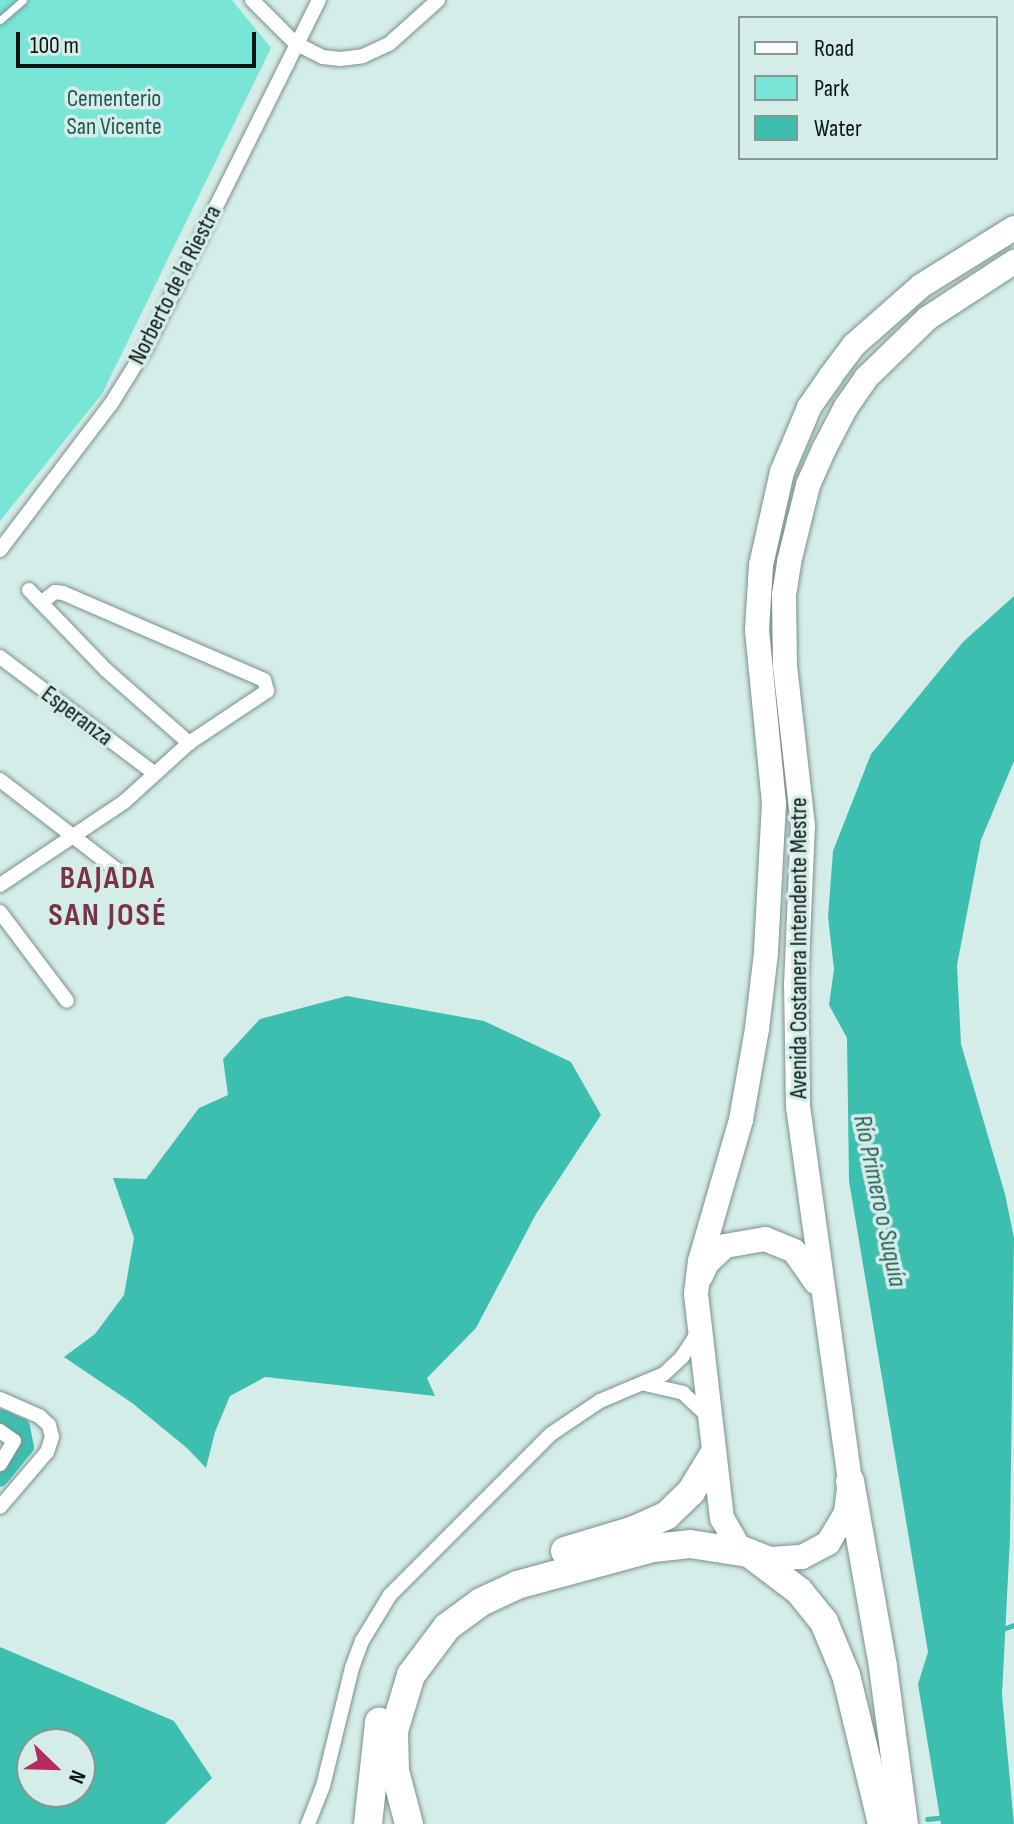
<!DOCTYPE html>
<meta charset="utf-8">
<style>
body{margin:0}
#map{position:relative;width:1014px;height:1824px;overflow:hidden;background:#d5ede9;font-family:"Sofia Sans Condensed",sans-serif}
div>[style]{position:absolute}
.green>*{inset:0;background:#78e5d7}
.water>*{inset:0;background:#3dbfb0}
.stream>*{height:5px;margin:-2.5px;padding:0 2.5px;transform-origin:2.5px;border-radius:2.5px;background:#3dbfb0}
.canal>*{height:16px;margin:-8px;padding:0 8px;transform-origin:8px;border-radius:8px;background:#3dbfb0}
.roads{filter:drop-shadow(0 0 2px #7a908d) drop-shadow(0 0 2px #7a908d)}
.service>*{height:7px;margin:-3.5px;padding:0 3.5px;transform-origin:3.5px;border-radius:3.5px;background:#fff}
.minor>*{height:14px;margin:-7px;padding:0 7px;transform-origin:7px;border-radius:7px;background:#fff}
.primary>*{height:24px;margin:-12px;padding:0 12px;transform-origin:12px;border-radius:12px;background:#fff}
.motorway>*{height:28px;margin:-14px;padding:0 14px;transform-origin:14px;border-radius:14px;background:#fff}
span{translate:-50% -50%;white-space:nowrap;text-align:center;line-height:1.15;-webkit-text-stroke:7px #d5ede9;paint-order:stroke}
.park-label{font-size:24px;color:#235851}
.street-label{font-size:24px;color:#0c1513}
.water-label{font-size:26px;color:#2b5f59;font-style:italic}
.district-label{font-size:32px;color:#793347;font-weight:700;letter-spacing:2px}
.legend{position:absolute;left:738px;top:16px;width:260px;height:144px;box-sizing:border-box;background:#d5ede9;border:2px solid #859793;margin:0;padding:10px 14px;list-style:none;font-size:24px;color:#0c1513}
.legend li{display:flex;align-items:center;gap:16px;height:40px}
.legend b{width:40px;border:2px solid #859793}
.north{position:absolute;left:16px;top:1728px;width:80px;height:80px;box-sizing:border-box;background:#d5ede9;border:2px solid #859793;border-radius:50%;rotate:113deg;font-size:22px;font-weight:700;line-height:32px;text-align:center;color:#0c1513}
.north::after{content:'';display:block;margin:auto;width:28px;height:36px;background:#b72a5e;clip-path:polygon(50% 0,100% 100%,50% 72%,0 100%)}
.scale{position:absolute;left:16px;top:32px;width:240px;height:36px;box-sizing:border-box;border:4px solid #0c1513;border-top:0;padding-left:10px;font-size:24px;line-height:28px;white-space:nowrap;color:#0c1513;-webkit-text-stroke:6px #d5ede9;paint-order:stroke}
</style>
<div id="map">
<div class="green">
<i style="clip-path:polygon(0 0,232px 0,271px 48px,102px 394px,0 521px)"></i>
</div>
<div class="water">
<i style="clip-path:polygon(1014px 596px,1014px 761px,981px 840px,957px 965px,961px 1044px,1005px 1194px,1014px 1238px,1010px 1538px,1002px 1695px,1014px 1824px,941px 1824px,918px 1684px,928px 1652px,849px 1181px,847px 1038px,829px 1005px,834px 969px,828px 917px,833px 851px,871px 754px,963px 642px)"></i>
<i style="clip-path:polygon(347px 996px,484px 1021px,571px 1062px,601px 1115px,536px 1214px,476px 1328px,427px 1378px,435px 1396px,265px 1377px,230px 1396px,215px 1432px,206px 1468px,187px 1448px,132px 1403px,64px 1357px,95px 1334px,124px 1295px,134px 1238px,113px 1178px,146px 1179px,199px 1108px,228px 1095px,223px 1059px,260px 1019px)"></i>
<i style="clip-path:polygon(evenodd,0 1647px,174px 1721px,212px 1778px,165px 1824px,0 1824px,0 1647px,80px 1744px,80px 1792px,32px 1792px,32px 1744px,80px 1744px)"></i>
</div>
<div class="stream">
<i style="left:1000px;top:1630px;width:15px;rotate:-20deg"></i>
<i style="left:927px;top:1819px;width:19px;rotate:-6deg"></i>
</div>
<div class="canal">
<i style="left:0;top:1417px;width:24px;rotate:24deg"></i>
<i style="left:22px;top:1427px;width:20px;rotate:79deg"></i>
<i style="left:26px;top:1447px;width:41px;rotate:129.1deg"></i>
</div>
<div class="roads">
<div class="service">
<i style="left:0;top:20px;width:30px;rotate:-41deg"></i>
</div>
<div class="minor">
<i style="left:252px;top:0;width:61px;rotate:45deg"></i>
<i style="left:295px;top:43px;width:31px;rotate:27deg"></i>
<i style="left:323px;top:57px;width:17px;rotate:7deg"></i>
<i style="left:340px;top:59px;width:23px;rotate:-7deg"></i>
<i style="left:363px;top:56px;width:29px;rotate:-25deg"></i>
<i style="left:389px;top:44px;width:66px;rotate:-41.9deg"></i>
<i style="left:0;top:550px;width:183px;rotate:-52.8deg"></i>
<i style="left:111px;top:404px;width:62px;rotate:-58.1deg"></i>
<i style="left:144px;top:351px;width:392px;rotate:-63.5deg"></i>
<i style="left:29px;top:590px;width:111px;rotate:46.1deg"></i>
<i style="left:106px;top:670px;width:111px;rotate:41.3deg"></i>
<i style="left:0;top:657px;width:194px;rotate:37deg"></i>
<i style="left:0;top:780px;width:149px;rotate:37.6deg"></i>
<i style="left:0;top:885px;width:149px;rotate:-33.8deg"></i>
<i style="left:124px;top:802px;width:88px;rotate:-42.2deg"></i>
<i style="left:189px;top:743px;width:94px;rotate:-33.7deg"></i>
<i style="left:267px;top:691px;width:11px;rotate:-105deg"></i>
<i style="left:264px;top:680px;width:219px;rotate:-156.6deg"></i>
<i style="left:63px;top:593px;width:8px;rotate:-173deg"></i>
<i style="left:55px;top:592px;width:16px;rotate:142deg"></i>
<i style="left:0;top:912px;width:111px;rotate:53deg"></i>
<i style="left:645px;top:1384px;width:39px;rotate:13deg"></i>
<i style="left:683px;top:1393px;width:35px;rotate:43deg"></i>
<i style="left:0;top:1399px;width:43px;rotate:23.6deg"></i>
<i style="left:39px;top:1416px;width:13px;rotate:42deg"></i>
<i style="left:49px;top:1425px;width:12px;rotate:76deg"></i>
<i style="left:52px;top:1437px;width:16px;rotate:108deg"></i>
<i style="left:47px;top:1452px;width:72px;rotate:130.5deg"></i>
<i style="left:0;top:1431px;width:17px;rotate:36deg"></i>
<i style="left:14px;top:1441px;width:27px;rotate:121deg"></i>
<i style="left:308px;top:1824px;width:41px;rotate:-68.5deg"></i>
<i style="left:323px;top:1786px;width:122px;rotate:-76.2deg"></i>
<i style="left:352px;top:1668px;width:29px;rotate:-70deg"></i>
<i style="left:362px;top:1641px;width:54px;rotate:-58.7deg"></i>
<i style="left:390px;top:1595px;width:228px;rotate:-45deg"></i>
<i style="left:551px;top:1434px;width:59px;rotate:-34deg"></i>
<i style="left:600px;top:1401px;width:69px;rotate:-22.9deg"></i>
<i style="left:664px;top:1374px;width:25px;rotate:-43deg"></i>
<i style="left:682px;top:1357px;width:30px;rotate:-57deg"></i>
</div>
<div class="primary">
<i style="left:1014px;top:228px;width:110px;rotate:148.1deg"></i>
<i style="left:921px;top:286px;width:89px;rotate:138.6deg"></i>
<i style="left:854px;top:345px;width:39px;rotate:127deg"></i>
<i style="left:831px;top:376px;width:39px;rotate:125deg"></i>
<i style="left:809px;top:408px;width:69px;rotate:112.9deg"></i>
<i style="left:782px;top:472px;width:95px;rotate:102.7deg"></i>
<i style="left:761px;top:565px;width:65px;rotate:93.5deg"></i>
<i style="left:757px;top:630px;width:174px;rotate:84.4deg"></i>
<i style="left:774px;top:803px;width:150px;rotate:93.1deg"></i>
<i style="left:766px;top:953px;width:77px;rotate:96.8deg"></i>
<i style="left:757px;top:1029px;width:92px;rotate:100deg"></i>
<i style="left:741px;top:1120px;width:147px;rotate:106.2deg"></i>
<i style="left:700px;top:1261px;width:33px;rotate:97deg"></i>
<i style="left:696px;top:1294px;width:226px;rotate:83.4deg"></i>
<i style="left:722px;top:1518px;width:34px;rotate:60deg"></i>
<i style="left:739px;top:1547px;width:34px;rotate:21deg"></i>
<i style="left:771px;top:1559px;width:31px;rotate:-4deg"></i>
<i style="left:802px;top:1557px;width:30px;rotate:-28deg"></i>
<i style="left:828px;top:1543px;width:35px;rotate:-59deg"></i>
<i style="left:846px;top:1513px;width:32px;rotate:-83deg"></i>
<i style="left:850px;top:1481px;width:378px;rotate:-97.9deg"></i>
<i style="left:798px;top:1107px;width:122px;rotate:-90.9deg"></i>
<i style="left:796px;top:985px;width:159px;rotate:-87.5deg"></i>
<i style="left:803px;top:826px;width:161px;rotate:-96.4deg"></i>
<i style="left:785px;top:666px;width:71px;rotate:-90.8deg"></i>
<i style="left:784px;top:595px;width:33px;rotate:-81deg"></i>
<i style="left:789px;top:562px;width:79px;rotate:-76.1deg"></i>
<i style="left:808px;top:485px;width:39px;rotate:-66deg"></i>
<i style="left:824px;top:449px;width:47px;rotate:-62.4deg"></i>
<i style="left:846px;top:407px;width:35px;rotate:-55deg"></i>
<i style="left:866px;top:378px;width:86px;rotate:-44.1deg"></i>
<i style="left:928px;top:318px;width:103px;rotate:-33.1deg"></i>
<i style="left:701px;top:1276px;width:14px;rotate:-65deg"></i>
<i style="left:707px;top:1263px;width:25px;rotate:-43deg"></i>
<i style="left:725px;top:1246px;width:41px;rotate:-9.9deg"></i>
<i style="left:765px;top:1239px;width:31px;rotate:22deg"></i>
<i style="left:794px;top:1251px;width:38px;rotate:55deg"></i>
</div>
<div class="motorway">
<i style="left:850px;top:1481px;width:189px;rotate:79.9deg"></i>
<i style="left:883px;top:1667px;width:158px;rotate:82.4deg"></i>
<i style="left:565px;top:1551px;width:72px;rotate:-16.9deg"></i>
<i style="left:634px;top:1530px;width:36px;rotate:-24deg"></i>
<i style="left:667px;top:1515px;width:33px;rotate:-44deg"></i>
<i style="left:691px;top:1492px;width:41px;rotate:-59deg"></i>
<i style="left:368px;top:1824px;width:103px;rotate:-83.8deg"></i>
<i style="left:409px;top:1824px;width:55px;rotate:-104.8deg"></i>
<i style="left:395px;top:1771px;width:40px;rotate:-91.4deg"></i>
<i style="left:394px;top:1731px;width:59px;rotate:-73.1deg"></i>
<i style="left:411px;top:1675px;width:60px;rotate:-53.1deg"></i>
<i style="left:447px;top:1627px;width:42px;rotate:-36.3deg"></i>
<i style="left:481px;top:1602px;width:40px;rotate:-25deg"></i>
<i style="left:517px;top:1585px;width:141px;rotate:-15.2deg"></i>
<i style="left:653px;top:1548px;width:37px;rotate:-6deg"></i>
<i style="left:690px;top:1544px;width:60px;rotate:8.7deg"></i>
<i style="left:749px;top:1553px;width:63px;rotate:37.2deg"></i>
<i style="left:799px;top:1591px;width:40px;rotate:51deg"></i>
<i style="left:824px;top:1622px;width:57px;rotate:67.5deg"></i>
<i style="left:846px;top:1675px;width:153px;rotate:76.4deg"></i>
</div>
</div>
<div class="park-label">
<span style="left:114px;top:113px">Cementerio<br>San Vicente</span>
</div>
<div class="street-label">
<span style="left:175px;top:285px;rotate:-63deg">Norberto de la Riestra</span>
<span style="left:77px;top:716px;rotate:37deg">Esperanza</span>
<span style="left:799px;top:948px;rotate:-90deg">Avenida Costanera Intendente Mestre</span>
</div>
<div class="water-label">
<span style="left:879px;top:1201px;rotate:78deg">Río Primero o Suquía</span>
</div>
<div class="district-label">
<span style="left:108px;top:898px">BAJADA<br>SAN JOSÉ</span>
</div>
<ul class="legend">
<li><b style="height:10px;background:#fff"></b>Road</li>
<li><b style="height:22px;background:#78e5d7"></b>Park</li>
<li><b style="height:22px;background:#3dbfb0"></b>Water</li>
</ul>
<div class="north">N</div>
<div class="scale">100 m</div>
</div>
